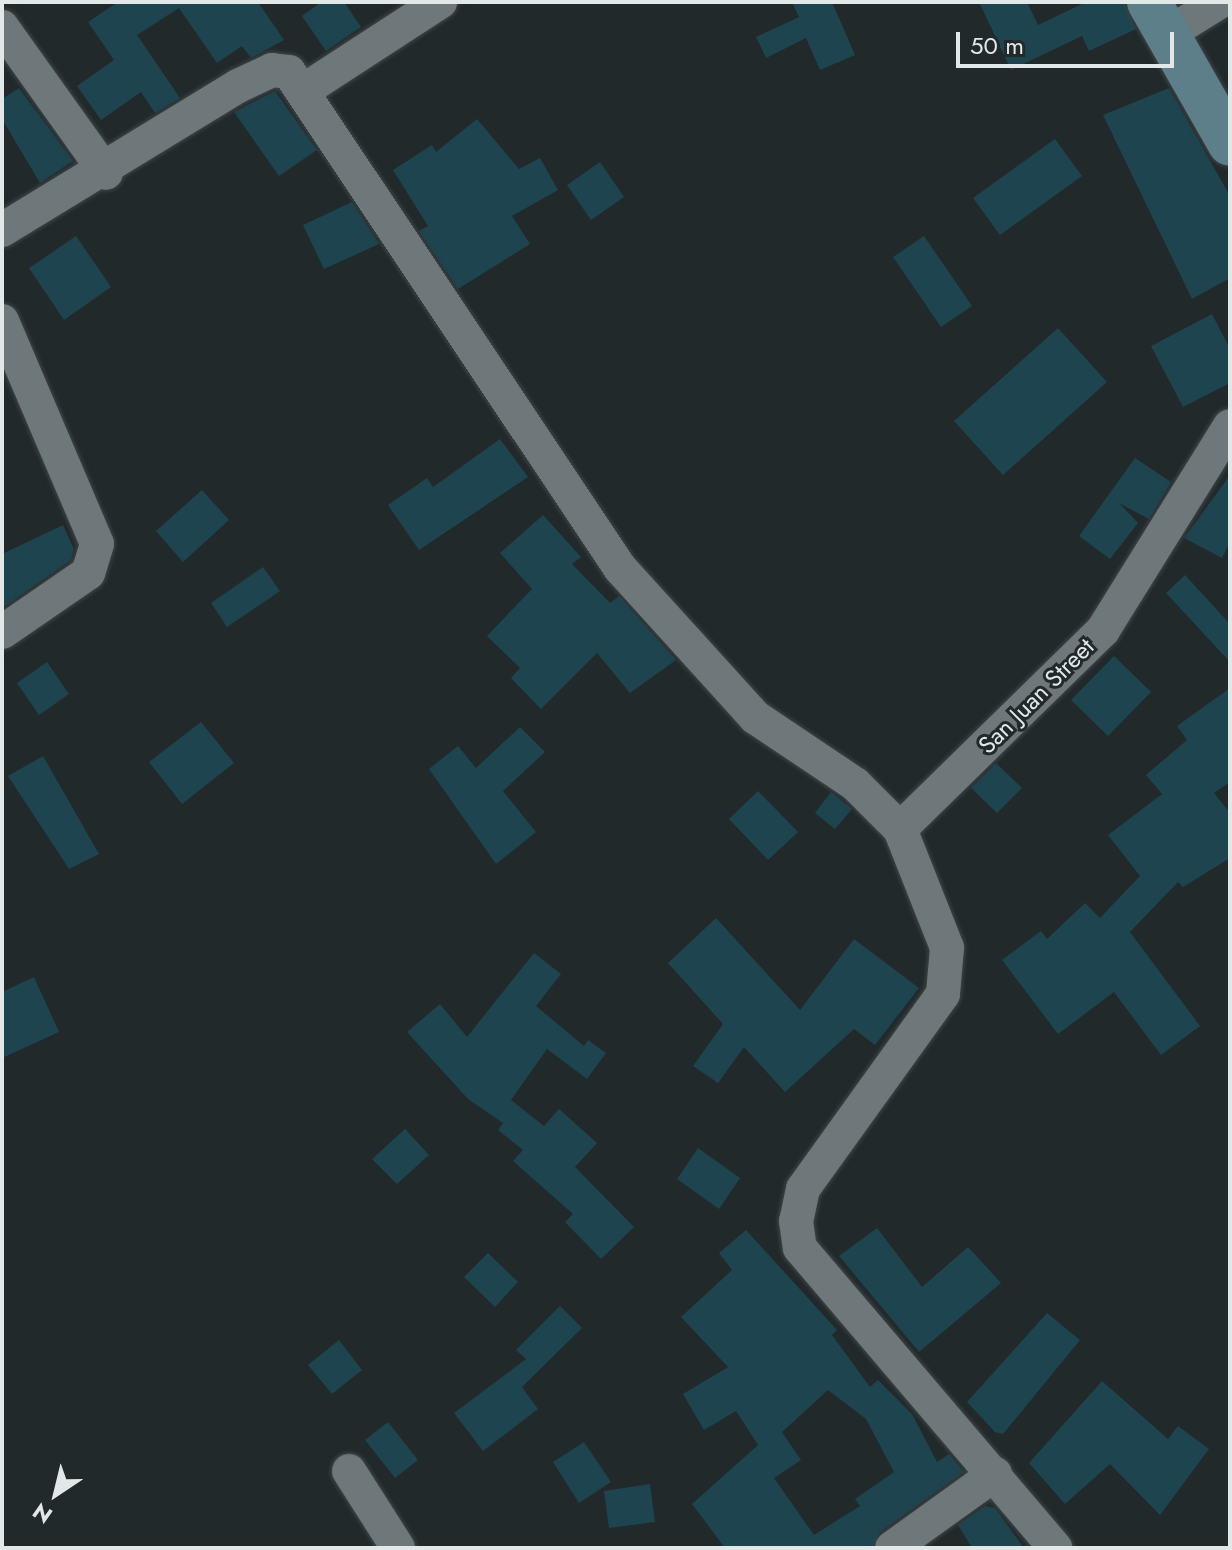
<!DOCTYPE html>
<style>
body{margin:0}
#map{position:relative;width:1232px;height:1550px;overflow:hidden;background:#22292b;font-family:Jost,sans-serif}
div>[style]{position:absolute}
.building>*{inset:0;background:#1e444f}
.roads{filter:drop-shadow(0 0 2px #3f4547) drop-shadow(0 0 2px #3f4547)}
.street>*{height:34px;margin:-17px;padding:0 17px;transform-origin:17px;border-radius:17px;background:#6e777a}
.secondary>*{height:44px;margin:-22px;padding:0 22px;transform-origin:22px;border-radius:22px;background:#5c7f89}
span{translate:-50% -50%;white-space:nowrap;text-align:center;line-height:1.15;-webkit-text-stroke:6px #22292b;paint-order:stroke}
.street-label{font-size:24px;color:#e2e7e8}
.frame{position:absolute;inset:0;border:4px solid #e2e7e8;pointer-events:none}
.north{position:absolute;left:16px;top:1454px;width:80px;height:80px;-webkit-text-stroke:6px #22292b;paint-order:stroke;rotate:215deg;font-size:22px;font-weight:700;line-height:32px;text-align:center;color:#e2e7e8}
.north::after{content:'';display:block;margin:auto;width:28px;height:36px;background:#e2e7e8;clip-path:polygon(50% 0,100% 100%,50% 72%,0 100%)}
.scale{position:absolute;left:956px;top:32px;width:218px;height:36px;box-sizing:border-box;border:4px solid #e2e7e8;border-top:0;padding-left:10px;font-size:24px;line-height:28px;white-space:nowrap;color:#e2e7e8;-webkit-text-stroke:6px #22292b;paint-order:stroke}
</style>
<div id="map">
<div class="building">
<i style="clip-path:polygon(118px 2px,258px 2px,284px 40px,251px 58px,242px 46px,217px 63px,179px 8px,137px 35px,180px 98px,155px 113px,141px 92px,101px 120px,77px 86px,114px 60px,88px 22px)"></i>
<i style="clip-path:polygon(321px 2px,344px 2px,361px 27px,326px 51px,302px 16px)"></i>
<i style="clip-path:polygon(792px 2px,832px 2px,855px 55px,820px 70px,806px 38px,766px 58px,756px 37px,799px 17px)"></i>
<i style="clip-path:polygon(979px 2px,1027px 2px,1038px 25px,1086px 2px,1124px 2px,1136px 29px,1089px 51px,1082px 36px,1011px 70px)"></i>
<i style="clip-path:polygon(19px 88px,73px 161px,40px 183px,2px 119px,2px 99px)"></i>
<i style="clip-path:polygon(1169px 88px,1230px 196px,1230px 278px,1192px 299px,1103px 115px)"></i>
<i style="clip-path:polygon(275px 91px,317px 150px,279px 176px,234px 112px)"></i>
<i style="clip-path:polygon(477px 119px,519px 169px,540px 158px,558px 190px,512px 216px,530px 244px,458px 289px,419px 231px,428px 226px,393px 170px,432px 145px,436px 152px)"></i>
<i style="clip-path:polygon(1055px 139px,1082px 176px,1000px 235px,973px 198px)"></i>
<i style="clip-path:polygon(600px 162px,624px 197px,591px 220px,567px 185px)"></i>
<i style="clip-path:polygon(352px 202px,379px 244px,324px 269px,303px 225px)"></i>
<i style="clip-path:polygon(76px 236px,111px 287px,64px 320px,29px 268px)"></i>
<i style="clip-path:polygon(924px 236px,972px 306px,941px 327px,893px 257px)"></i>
<i style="clip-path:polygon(1212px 314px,1230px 349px,1230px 383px,1183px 407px,1151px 346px)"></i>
<i style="clip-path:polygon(1058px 328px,1107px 382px,1003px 475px,954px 421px)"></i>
<i style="clip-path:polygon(500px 439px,528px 477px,419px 550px,388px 505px,427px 478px,433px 487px)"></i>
<i style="clip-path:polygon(1135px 458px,1171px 482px,1149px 519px,1119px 503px,1138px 523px,1110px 559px,1079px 536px)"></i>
<i style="clip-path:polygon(1230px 475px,1230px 542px,1222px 558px,1184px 538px)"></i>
<i style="clip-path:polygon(202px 490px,229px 520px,183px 562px,156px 531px)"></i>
<i style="clip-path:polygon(543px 515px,581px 557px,572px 564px,610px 603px,619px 596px,676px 660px,630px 693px,597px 653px,541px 709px,511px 678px,520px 668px,487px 636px,532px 589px,500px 553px)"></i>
<i style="clip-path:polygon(63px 525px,74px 549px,71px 560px,2px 608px,2px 554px)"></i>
<i style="clip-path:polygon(263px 567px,280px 591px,227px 627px,211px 603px)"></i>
<i style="clip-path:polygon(1185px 575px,1230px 624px,1230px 662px,1166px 593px)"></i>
<i style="clip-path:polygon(1114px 656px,1151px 692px,1108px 736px,1071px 700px)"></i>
<i style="clip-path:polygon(47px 662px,69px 694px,39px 715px,17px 683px)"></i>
<i style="clip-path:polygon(1230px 688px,1230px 782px,1214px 793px,1230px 813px,1230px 858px,1183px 887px,1178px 882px,1130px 932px,1200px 1026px,1161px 1055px,1114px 992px,1058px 1034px,1002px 960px,1041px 931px,1047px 939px,1085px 903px,1100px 918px,1140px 876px,1108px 835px,1162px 794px,1146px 775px,1187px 740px,1177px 726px)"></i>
<i style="clip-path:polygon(201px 722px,234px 763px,182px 804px,149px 762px)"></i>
<i style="clip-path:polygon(520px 727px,545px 752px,503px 791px,536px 832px,496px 864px,429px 769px,458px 746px,476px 768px)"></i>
<i style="clip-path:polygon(43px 756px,99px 854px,69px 869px,8px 776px)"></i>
<i style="clip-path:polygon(996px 763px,1022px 788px,997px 813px,971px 788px)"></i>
<i style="clip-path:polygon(758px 791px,798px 832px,768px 860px,729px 819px)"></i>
<i style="clip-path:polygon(831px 792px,852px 809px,835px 829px,815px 813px)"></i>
<i style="clip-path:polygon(716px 918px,800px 1010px,854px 939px,919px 988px,875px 1045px,854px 1029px,785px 1092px,744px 1047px,718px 1083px,693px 1066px,723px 1024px,668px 963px)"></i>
<i style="clip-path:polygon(534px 953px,561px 974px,536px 1006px,584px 1046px,588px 1040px,606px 1053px,587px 1079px,547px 1049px,511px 1100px,544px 1126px,559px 1109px,597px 1143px,575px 1167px,634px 1227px,601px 1259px,565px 1222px,573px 1214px,513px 1161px,523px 1150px,498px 1130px,503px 1123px,468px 1099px,407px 1032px,440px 1004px,467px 1037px)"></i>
<i style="clip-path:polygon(34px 977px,59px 1032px,2px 1058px,2px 992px)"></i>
<i style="clip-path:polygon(405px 1129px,429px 1155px,397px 1184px,372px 1159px)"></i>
<i style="clip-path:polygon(698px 1148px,740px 1178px,719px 1209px,677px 1179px)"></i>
<i style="clip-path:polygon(877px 1228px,922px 1287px,968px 1247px,1001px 1283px,919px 1352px,839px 1256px)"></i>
<i style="clip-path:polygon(evenodd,746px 1230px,837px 1330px,832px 1335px,870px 1387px,878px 1380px,912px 1414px,937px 1462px,949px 1454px,964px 1472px,880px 1532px,872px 1548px,725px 1548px,692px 1504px,758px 1445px,736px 1411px,704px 1430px,683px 1394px,728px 1367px,681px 1317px,732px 1270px,719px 1253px,746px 1230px,828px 1390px,866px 1419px,894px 1472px,855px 1499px,860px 1506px,814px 1535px,774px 1478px,801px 1460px,782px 1432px,828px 1390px)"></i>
<i style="clip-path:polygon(488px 1253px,518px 1282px,495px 1307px,464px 1277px)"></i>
<i style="clip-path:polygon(560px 1306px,582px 1328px,522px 1387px,538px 1409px,483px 1451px,454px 1413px,526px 1359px,516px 1350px)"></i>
<i style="clip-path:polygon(1047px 1313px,1080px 1340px,1003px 1434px,995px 1432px,967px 1402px)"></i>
<i style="clip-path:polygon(339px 1340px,362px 1370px,332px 1394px,308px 1365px)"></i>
<i style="clip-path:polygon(1102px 1381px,1168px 1439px,1178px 1426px,1209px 1449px,1160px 1515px,1110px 1464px,1065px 1504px,1029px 1463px)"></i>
<i style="clip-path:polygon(388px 1422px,418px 1460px,395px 1478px,365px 1440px)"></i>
<i style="clip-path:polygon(584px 1442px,611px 1482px,579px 1503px,553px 1462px)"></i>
<i style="clip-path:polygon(650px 1484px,655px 1522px,609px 1528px,604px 1491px)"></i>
<i style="clip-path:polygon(985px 1506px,995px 1508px,1024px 1548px,972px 1548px,958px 1525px)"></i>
</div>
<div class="roads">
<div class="street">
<i style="left:2px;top:27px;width:179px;rotate:54.5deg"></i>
<i style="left:1166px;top:35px;width:62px;rotate:-31.9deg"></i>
<i style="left:306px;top:89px;width:160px;rotate:-33deg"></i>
<i style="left:2px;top:230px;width:276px;rotate:-31.4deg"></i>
<i style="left:238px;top:86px;width:38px;rotate:-25deg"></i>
<i style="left:272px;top:70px;width:17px;rotate:7deg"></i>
<i style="left:289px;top:72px;width:596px;rotate:56.28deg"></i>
<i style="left:620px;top:568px;width:201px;rotate:47.8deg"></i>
<i style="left:755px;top:717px;width:120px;rotate:33.8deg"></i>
<i style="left:855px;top:784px;width:64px;rotate:45deg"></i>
<i style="left:900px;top:829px;width:128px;rotate:68.4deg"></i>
<i style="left:947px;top:948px;width:46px;rotate:95deg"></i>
<i style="left:943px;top:994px;width:240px;rotate:125.7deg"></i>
<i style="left:803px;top:1189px;width:33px;rotate:102deg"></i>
<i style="left:796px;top:1221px;width:27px;rotate:82deg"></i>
<i style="left:800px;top:1248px;width:394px;rotate:49.6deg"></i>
<i style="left:2px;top:321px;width:242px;rotate:66.9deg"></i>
<i style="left:97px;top:544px;width:30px;rotate:107deg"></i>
<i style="left:88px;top:573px;width:104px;rotate:145.5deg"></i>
<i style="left:900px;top:829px;width:284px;rotate:-44.4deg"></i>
<i style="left:1103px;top:630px;width:240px;rotate:-58.1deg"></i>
<i style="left:349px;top:1471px;width:91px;rotate:57.5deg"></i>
<i style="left:892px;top:1548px;width:127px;rotate:-35.7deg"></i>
</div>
<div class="secondary">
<i style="left:1149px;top:2px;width:163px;rotate:60.3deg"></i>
</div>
</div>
<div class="street-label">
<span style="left:1036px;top:696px;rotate:-45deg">San Juan Street</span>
</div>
<div class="frame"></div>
<div class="north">N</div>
<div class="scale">50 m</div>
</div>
